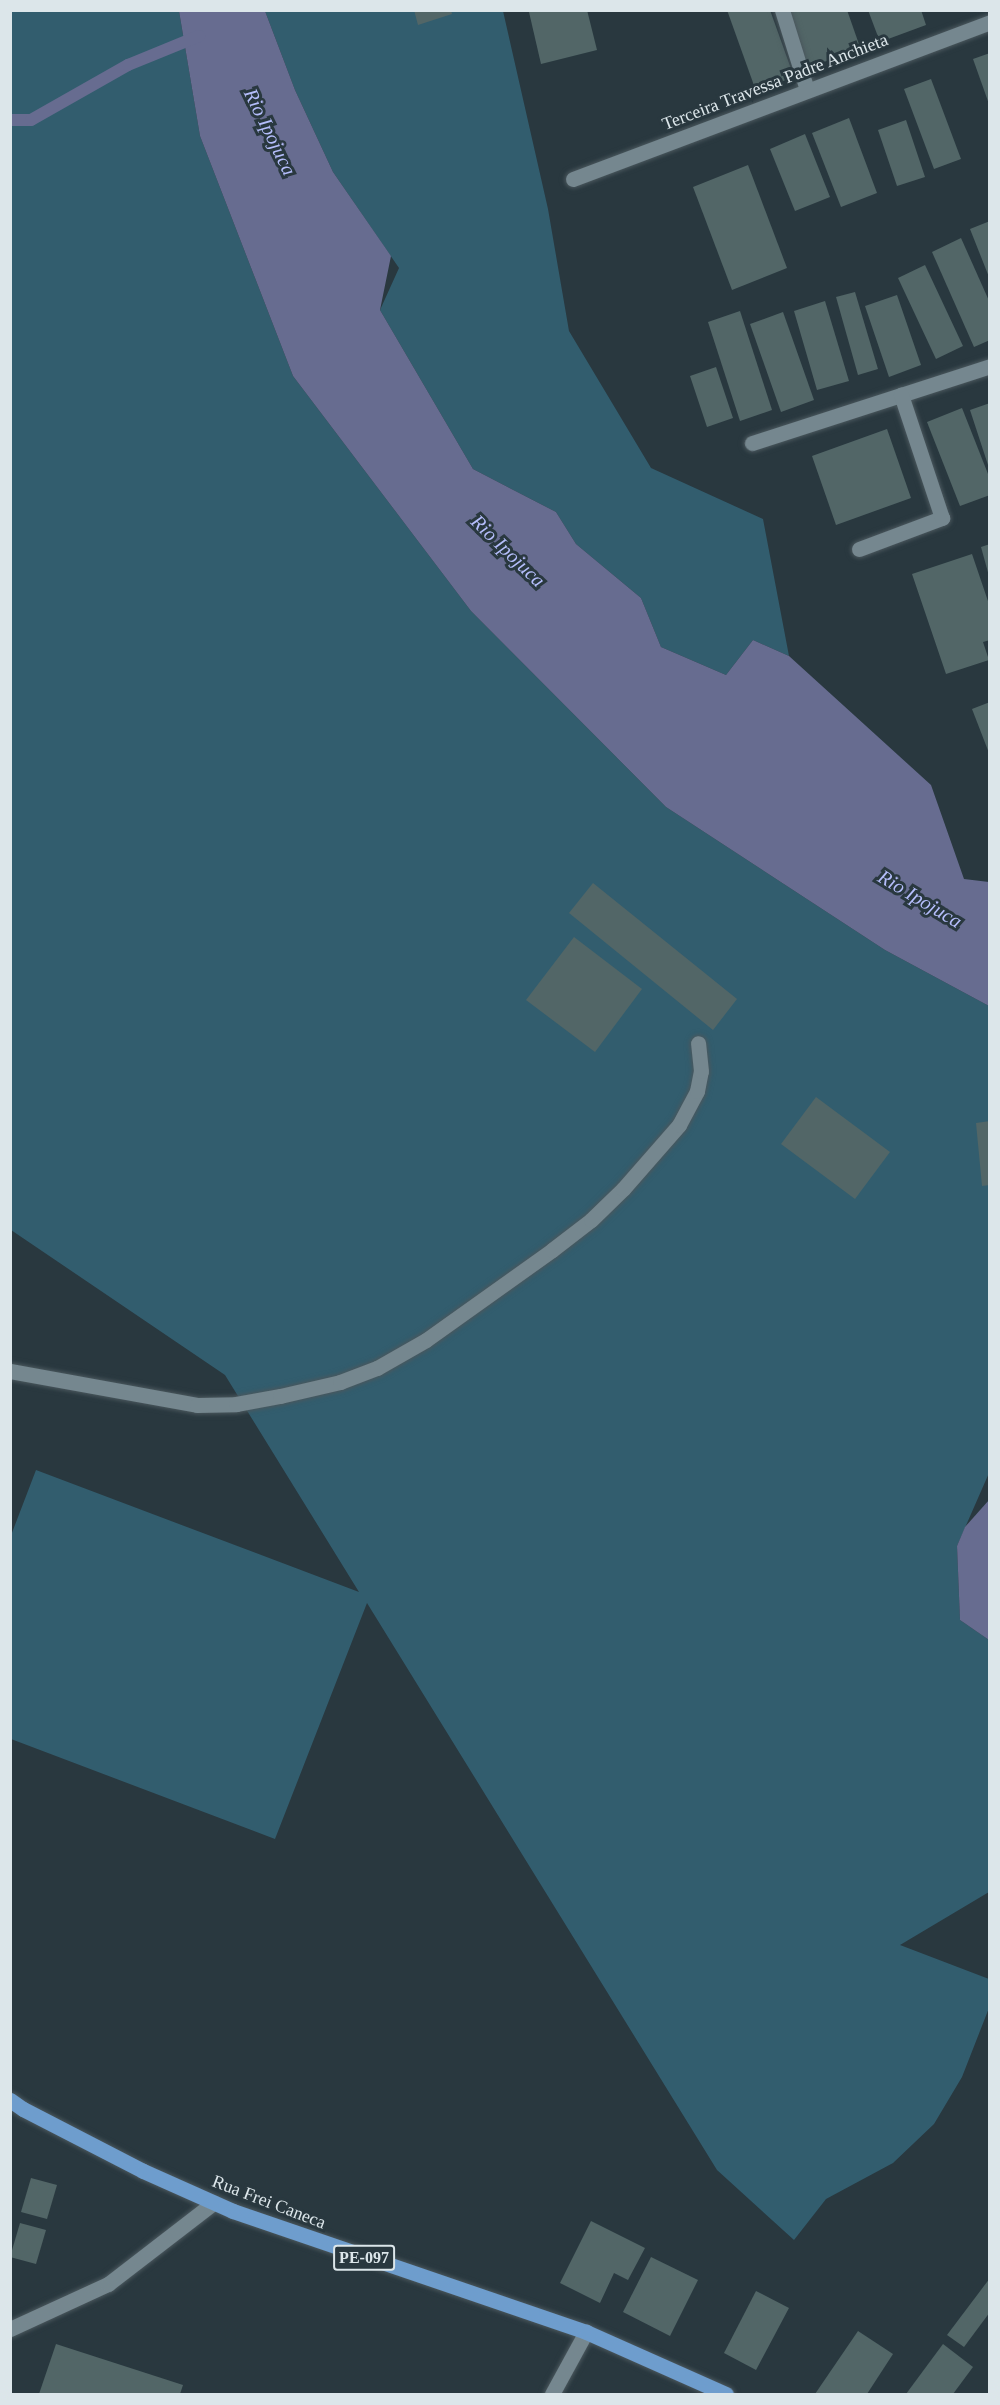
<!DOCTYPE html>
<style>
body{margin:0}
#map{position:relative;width:1000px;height:2405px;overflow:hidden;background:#29383f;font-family:Georgia,serif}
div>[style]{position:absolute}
.green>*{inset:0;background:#325d6e}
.water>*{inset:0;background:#676c90}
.stream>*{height:12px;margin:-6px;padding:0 6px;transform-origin:6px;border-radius:6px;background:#676c90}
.building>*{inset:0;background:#526667}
.roads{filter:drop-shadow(0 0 2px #4a575d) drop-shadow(0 0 2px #4a575d)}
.minor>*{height:15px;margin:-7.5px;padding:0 7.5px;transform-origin:7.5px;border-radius:7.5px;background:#75878f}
.major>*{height:15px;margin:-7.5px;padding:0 7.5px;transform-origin:7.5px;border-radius:7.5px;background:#6e9dcd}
span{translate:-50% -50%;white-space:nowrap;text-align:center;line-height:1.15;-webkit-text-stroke:6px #29383f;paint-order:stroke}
.shield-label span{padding:2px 4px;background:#29383f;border:2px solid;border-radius:4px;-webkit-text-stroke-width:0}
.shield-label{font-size:16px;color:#dce6ea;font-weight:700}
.street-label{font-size:18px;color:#dce6ea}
.water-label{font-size:20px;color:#b4bdfa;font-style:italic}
.frame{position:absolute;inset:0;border:12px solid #dce6ea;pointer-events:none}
</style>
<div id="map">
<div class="green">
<i style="clip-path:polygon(11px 11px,179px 11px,200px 136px,293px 376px,471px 611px,666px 807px,885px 950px,989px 1006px,989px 1473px,957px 1546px,960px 1620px,989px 1640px,989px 1892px,900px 1945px,989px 1979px,989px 2008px,962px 2077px,934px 2124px,893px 2163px,826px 2199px,794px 2240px,717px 2170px,367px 1603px,275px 1839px,11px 1739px,10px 1538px,36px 1470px,359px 1592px,225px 1375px,11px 1230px)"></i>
<i style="clip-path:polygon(265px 11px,503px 11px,548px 209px,569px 331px,651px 468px,763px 519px,789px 656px,753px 640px,726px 675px,661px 647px,641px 598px,576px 544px,556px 512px,473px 469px,380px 310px,399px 268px,333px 172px,295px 90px)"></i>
</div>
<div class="water">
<i style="clip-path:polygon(179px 11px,265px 11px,295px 90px,333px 172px,391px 256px,380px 310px,473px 469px,556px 512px,576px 544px,641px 598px,661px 647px,726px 675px,753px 640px,789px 656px,931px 785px,964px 879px,989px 882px,989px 1006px,885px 950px,666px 807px,471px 611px,293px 376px,200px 136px)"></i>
<i style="clip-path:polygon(989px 1500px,989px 1640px,960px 1620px,957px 1546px,965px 1527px)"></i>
</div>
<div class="stream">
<i style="left:10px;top:120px;width:21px"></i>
<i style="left:31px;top:120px;width:112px;rotate:-29.6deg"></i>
<i style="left:128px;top:65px;width:77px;rotate:-22.2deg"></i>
</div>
<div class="building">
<i style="clip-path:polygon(414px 10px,451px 10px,452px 14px,418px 25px)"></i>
<i style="clip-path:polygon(587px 10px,597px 50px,541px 64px,529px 12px)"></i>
<i style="clip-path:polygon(727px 10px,770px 10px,794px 77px,756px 91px)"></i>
<i style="clip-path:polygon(789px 10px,847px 10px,861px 50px,808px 67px)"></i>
<i style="clip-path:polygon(868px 10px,921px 10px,926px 25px,880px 42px)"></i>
<i style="clip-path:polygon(990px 53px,990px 104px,989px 104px,973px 59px)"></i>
<i style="clip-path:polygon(931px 79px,961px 159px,934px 169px,904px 89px)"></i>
<i style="clip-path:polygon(849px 118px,877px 193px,841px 207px,812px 133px)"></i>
<i style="clip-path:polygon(906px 120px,925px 177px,897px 186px,878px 130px)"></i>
<i style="clip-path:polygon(805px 134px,830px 197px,795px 211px,770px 149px)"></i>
<i style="clip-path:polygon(748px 165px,787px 268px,732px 290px,693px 187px)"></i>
<i style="clip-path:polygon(990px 221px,990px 277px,989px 277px,970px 229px)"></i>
<i style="clip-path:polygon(961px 238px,990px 303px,990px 340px,974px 347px,932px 252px)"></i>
<i style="clip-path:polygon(925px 265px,963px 346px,936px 359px,898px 278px)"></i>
<i style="clip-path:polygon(855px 292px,878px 369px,858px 375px,836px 297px)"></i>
<i style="clip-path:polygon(897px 295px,921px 365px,889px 377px,865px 306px)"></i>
<i style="clip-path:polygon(825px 301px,849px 381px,817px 390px,794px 311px)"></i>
<i style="clip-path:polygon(740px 311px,772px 410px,740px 421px,708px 322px)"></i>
<i style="clip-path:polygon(783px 312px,814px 400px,781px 412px,750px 324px)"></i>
<i style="clip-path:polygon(716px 367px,733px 418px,707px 427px,690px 376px)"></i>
<i style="clip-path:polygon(990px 403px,990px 467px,989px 468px,970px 410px)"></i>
<i style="clip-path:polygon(962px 408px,990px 479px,990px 495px,960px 506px,927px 422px)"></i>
<i style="clip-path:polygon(887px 429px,911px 498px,836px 525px,812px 456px)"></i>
<i style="clip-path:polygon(990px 544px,990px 576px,989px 576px,981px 547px)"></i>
<i style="clip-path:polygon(972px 554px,990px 607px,990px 640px,983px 642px,989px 660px,946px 674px,912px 574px)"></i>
<i style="clip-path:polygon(990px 702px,990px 753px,989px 753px,972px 709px)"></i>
<i style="clip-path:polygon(593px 883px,737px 999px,713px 1030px,569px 913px)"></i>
<i style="clip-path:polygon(574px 937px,642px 989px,595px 1052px,526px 1000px)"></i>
<i style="clip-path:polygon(816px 1097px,890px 1152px,855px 1199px,781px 1144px)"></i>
<i style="clip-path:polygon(990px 1121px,990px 1185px,982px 1186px,976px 1123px)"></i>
<i style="clip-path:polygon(31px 2178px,57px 2185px,47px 2219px,21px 2212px)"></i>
<i style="clip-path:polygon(591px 2221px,645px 2248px,628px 2280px,614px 2273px,600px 2303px,560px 2283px)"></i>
<i style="clip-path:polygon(20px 2223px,46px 2230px,36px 2264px,10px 2257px)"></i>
<i style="clip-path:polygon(651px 2257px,698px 2280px,670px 2336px,623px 2312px)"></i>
<i style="clip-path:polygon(990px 2278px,990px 2312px,964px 2347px,947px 2335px)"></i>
<i style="clip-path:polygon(756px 2291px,789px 2308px,756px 2370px,724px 2353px)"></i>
<i style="clip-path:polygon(858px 2331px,893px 2354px,867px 2394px,815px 2394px)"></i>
<i style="clip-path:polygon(56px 2344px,183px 2385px,180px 2394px,39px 2394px)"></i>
<i style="clip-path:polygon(943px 2344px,973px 2367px,953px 2394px,906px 2394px)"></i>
</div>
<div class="roads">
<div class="minor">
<i style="left:782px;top:10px;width:84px;rotate:72.6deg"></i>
<i style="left:573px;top:179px;width:446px;rotate:-20.6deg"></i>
<i style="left:752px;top:443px;width:250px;rotate:-17.9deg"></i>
<i style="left:859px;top:549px;width:89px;rotate:-20.5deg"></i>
<i style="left:942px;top:518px;width:130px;rotate:-108.4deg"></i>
<i style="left:10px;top:1371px;width:190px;rotate:10.3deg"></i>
<i style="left:197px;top:1405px;width:39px;rotate:-1deg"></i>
<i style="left:236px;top:1404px;width:45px;rotate:-10.3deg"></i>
<i style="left:280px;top:1396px;width:62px;rotate:-13.1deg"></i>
<i style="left:340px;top:1382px;width:40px;rotate:-21deg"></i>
<i style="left:377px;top:1368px;width:56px;rotate:-29.7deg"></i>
<i style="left:426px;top:1340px;width:155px;rotate:-35.5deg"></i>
<i style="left:552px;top:1250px;width:49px;rotate:-37.6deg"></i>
<i style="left:591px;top:1220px;width:45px;rotate:-44.1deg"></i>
<i style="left:623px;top:1189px;width:85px;rotate:-48.8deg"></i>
<i style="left:679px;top:1125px;width:38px;rotate:-62deg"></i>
<i style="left:697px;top:1091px;width:20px;rotate:-79deg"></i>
<i style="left:701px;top:1071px;width:28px;rotate:-96deg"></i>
<i style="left:10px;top:2329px;width:108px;rotate:-24.7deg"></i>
<i style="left:108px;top:2284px;width:133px;rotate:-37.6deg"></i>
<i style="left:552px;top:2394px;width:71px;rotate:-61.3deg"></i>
</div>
<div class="major">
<i style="left:10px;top:2100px;width:16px;rotate:35deg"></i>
<i style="left:23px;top:2109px;width:135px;rotate:27.3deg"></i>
<i style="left:143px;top:2171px;width:98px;rotate:24deg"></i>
<i style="left:233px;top:2211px;width:373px;rotate:18.9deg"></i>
<i style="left:586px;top:2332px;width:153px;rotate:23.9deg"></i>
</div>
</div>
<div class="shield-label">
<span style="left:364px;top:2258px">PE-097</span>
</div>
<div class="street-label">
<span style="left:775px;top:82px;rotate:-21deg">Terceira Travessa Padre Anchieta</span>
<span style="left:269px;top:2202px;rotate:21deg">Rua Frei Caneca</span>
</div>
<div class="water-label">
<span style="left:270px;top:132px;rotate:64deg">Rio Ipojuca</span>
<span style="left:508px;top:551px;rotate:44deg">Rio Ipojuca</span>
<span style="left:920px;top:899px;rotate:31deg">Rio Ipojuca</span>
</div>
<div class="frame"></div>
</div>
